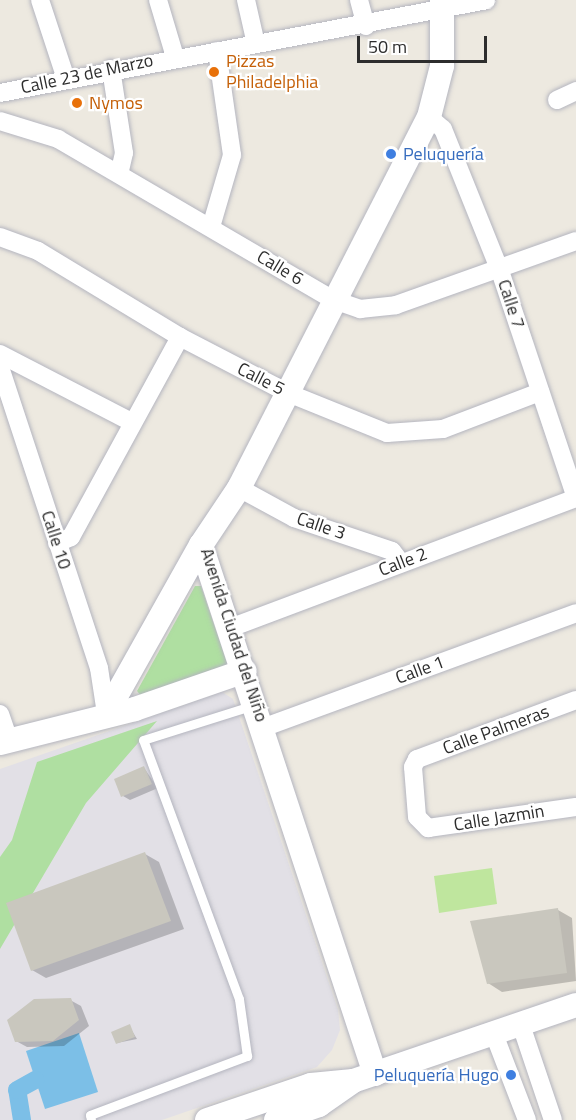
<!DOCTYPE html>
<meta charset="utf-8">
<style>
body{margin:0}
#map{position:relative;width:576px;height:1120px;overflow:hidden;background:#ede9e0;font-family:"Titillium Web",sans-serif}
div>[style]{position:absolute}
.industrial>*{inset:0;background:#e2e0e6}
.green>*{inset:0;background:#afdfa1}
.pitch>*{inset:0;background:#bfe69e}
.water>*{inset:0;background:#7cbfe7}
.shadow>*{inset:0;background:#0003}
.canal>*{height:18px;margin:-9px;padding:0 9px;transform-origin:9px;border-radius:9px;background:#7cbfe7}
.building>*{inset:0;background:#c9c7be}
.roads{filter:drop-shadow(0 0 2px #b4b5bf) drop-shadow(0 0 2px #b4b5bf)}
.lane>*{height:9px;margin:-4.5px;padding:0 4.5px;transform-origin:4.5px;border-radius:4.5px;background:#fff}
.street>*{height:18px;margin:-9px;padding:0 9px;transform-origin:9px;border-radius:9px;background:#fff}
.secondary>*{height:24px;margin:-12px;padding:0 12px;transform-origin:12px;border-radius:12px;background:#fff}
.dots>*{width:16px;height:16px;translate:-50% -50%;box-sizing:border-box;border:3px solid #fff;border-radius:50%}
span{translate:-50% -50%;white-space:nowrap;text-align:center;line-height:1.15;-webkit-text-stroke:4.5px #fff;paint-order:stroke}
.food-label{font-size:18px;color:#c56008}
.left{translate:0 -50%;text-align:left}
.street-label{font-size:18px;color:#2d2d2d}
.shop-label{font-size:18px;color:#366cbe}
.right{translate:-100% -50%;text-align:right}
.scale{position:absolute;left:357px;top:36px;width:130px;height:27px;box-sizing:border-box;border:3px solid #2d2d2d;border-top:0;padding-left:8px;font-size:18px;line-height:21px;white-space:nowrap;color:#2d2d2d;-webkit-text-stroke:4px #fff;paint-order:stroke}
</style>
<div id="map">
<div class="industrial">
<i style="clip-path:polygon(222px 692px,233px 699px,338px 1010px,340px 1030px,332px 1050px,317px 1067px,162px 1120px,0 1120px,0 769px)"></i>
</div>
<div class="green">
<i style="clip-path:polygon(195px 586px,201px 586px,227px 663px,224px 669px,141px 696px,137px 691px)"></i>
<i style="clip-path:polygon(157px 721px,86px 803px,0 949px,0 857px,12px 840px,37px 762px)"></i>
</div>
<div class="pitch">
<i style="clip-path:polygon(492px 868px,497px 904px,439px 913px,434px 876px)"></i>
</div>
<div class="water">
<i style="clip-path:polygon(79px 1033px,98px 1092px,45px 1109px,26px 1051px)"></i>
</div>
<div class="shadow">
<i style="clip-path:polygon(144px 768px,158px 788px,130px 800px,123px 796px)"></i>
<i style="clip-path:polygon(145px 854px,159px 862px,184px 929px,46px 978px,32px 970px)"></i>
<i style="clip-path:polygon(558px 910px,572px 918px,576px 981px,502px 992px,488px 983px)"></i>
<i style="clip-path:polygon(70px 1000px,81px 1006px,89px 1026px,64px 1046px,27px 1047px,16px 1041px)"></i>
<i style="clip-path:polygon(129px 1026px,137px 1039px,117px 1043px)"></i>
</div>
<div class="canal">
<i style="left:22px;top:1120px;width:30px;rotate:-99deg"></i>
<i style="left:17px;top:1090px;width:21px;rotate:-29deg"></i>
</div>
<div class="building">
<i style="clip-path:polygon(144px 766px,152px 784px,121px 797px,114px 779px)"></i>
<i style="clip-path:polygon(145px 852px,171px 921px,31px 971px,6px 903px)"></i>
<i style="clip-path:polygon(558px 908px,567px 973px,487px 984px,470px 921px)"></i>
<i style="clip-path:polygon(71px 998px,79px 1020px,53px 1041px,15px 1042px,7px 1020px,34px 999px)"></i>
<i style="clip-path:polygon(130px 1024px,135px 1037px,116px 1044px,111px 1032px)"></i>
</div>
<div class="roads">
<div class="lane">
<i style="left:91px;top:1120px;width:5px;rotate:-101deg"></i>
<i style="left:90px;top:1115px;width:168px;rotate:-20.6deg"></i>
<i style="left:247px;top:1056px;width:58px;rotate:-98deg"></i>
<i style="left:239px;top:999px;width:276px;rotate:-110.3deg"></i>
<i style="left:143px;top:740px;width:113px;rotate:-17.5deg"></i>
</div>
<div class="street">
<i style="left:40px;top:0;width:80px;rotate:71.8deg"></i>
<i style="left:158px;top:0;width:59px;rotate:73.4deg"></i>
<i style="left:246px;top:0;width:45px;rotate:77.2deg"></i>
<i style="left:359px;top:0;width:27px;rotate:75deg"></i>
<i style="left:111px;top:69px;width:85px;rotate:81.2deg"></i>
<i style="left:124px;top:153px;width:18px;rotate:103deg"></i>
<i style="left:0;top:93px;width:495px;rotate:-10.8deg"></i>
<i style="left:557px;top:100px;width:21px;rotate:-25deg"></i>
<i style="left:429px;top:117px;width:18px;rotate:41deg"></i>
<i style="left:443px;top:129px;width:150px;rotate:68.1deg"></i>
<i style="left:499px;top:268px;width:243px;rotate:71.5deg"></i>
<i style="left:0;top:121px;width:61px;rotate:17.2deg"></i>
<i style="left:58px;top:139px;width:320px;rotate:30.3deg"></i>
<i style="left:334px;top:300px;width:28px;rotate:19deg"></i>
<i style="left:360px;top:309px;width:36px;rotate:-6deg"></i>
<i style="left:396px;top:305px;width:191px;rotate:-19.6deg"></i>
<i style="left:211px;top:227px;width:75px;rotate:-73.7deg"></i>
<i style="left:232px;top:155px;width:105px;rotate:-98.2deg"></i>
<i style="left:0;top:237px;width:40px;rotate:20.2deg"></i>
<i style="left:38px;top:251px;width:166px;rotate:31.2deg"></i>
<i style="left:180px;top:337px;width:122px;rotate:27.4deg"></i>
<i style="left:288px;top:393px;width:107px;rotate:22deg"></i>
<i style="left:387px;top:433px;width:56px;rotate:-4.1deg"></i>
<i style="left:443px;top:429px;width:104px;rotate:-20.9deg"></i>
<i style="left:0;top:354px;width:148px;rotate:27.4deg"></i>
<i style="left:0;top:367px;width:317px;rotate:71.8deg"></i>
<i style="left:99px;top:668px;width:47px;rotate:81.3deg"></i>
<i style="left:239px;top:488px;width:63px;rotate:28.6deg"></i>
<i style="left:294px;top:518px;width:103px;rotate:18.6deg"></i>
<i style="left:392px;top:551px;width:15px;rotate:53deg"></i>
<i style="left:57px;top:543px;width:15px;rotate:-23deg"></i>
<i style="left:71px;top:537px;width:228px;rotate:-61.4deg"></i>
<i style="left:230px;top:628px;width:370px;rotate:-20.6deg"></i>
<i style="left:576px;top:700px;width:170px;rotate:159.6deg"></i>
<i style="left:417px;top:759px;width:9px;rotate:117deg"></i>
<i style="left:413px;top:767px;width:50px;rotate:85.4deg"></i>
<i style="left:417px;top:817px;width:16px;rotate:45deg"></i>
<i style="left:428px;top:828px;width:149px;rotate:-8.1deg"></i>
<i style="left:0;top:714px;width:28px;rotate:71deg"></i>
<i style="left:265px;top:727px;width:331px;rotate:-20.1deg"></i>
<i style="left:521px;top:1025px;width:100px;rotate:71.4deg"></i>
<i style="left:494px;top:1034px;width:92px;rotate:69deg"></i>
</div>
<div class="secondary">
<i style="left:106px;top:714px;width:194px;rotate:-60.7deg"></i>
<i style="left:0;top:743px;width:139px;rotate:-14.1deg"></i>
<i style="left:135px;top:709px;width:116px;rotate:-19.1deg"></i>
<i style="left:375px;top:1074px;width:557px;rotate:-108.21deg"></i>
<i style="left:201px;top:545px;width:69px;rotate:-56.3deg"></i>
<i style="left:239px;top:488px;width:417px;rotate:-62.9deg"></i>
<i style="left:429px;top:117px;width:53px;rotate:-75.7deg"></i>
<i style="left:442px;top:66px;width:66px;rotate:-90deg"></i>
<i style="left:207px;top:1120px;width:110px;rotate:-18.6deg"></i>
<i style="left:311px;top:1085px;width:42px;rotate:-5.4deg"></i>
<i style="left:353px;top:1081px;width:236px;rotate:-18.8deg"></i>
<i style="left:276px;top:1120px;width:46px;rotate:-19.2deg"></i>
<i style="left:319px;top:1105px;width:39px;rotate:-35deg"></i>
</div>
</div>
<div class="dots">
<i style="left:214px;top:72px;background:#e8710a"></i>
<i style="left:77px;top:103px;background:#e8710a"></i>
<i style="left:391px;top:154px;background:#3f7fe0"></i>
<i style="left:511px;top:1075px;background:#3f7fe0"></i>
</div>
<div class="food-label">
<span class="left" style="left:226px;top:72px">Pizzas<br>Philadelphia</span>
<span class="left" style="left:89px;top:103px">Nymos</span>
</div>
<div class="street-label">
<span style="left:87px;top:74px;rotate:-12deg">Calle 23 de Marzo</span>
<span style="left:280px;top:268px;rotate:31deg">Calle 6</span>
<span style="left:511px;top:304px;rotate:72deg">Calle 7</span>
<span style="left:261px;top:379px;rotate:27deg">Calle 5</span>
<span style="left:321px;top:526px;rotate:19deg">Calle 3</span>
<span style="left:56px;top:540px;rotate:72deg">Calle 10</span>
<span style="left:403px;top:562px;rotate:-21deg">Calle 2</span>
<span style="left:234px;top:635px;rotate:72deg">Avenida Ciudad del Niño</span>
<span style="left:420px;top:670px;rotate:-20deg">Calle 1</span>
<span style="left:496px;top:730px;rotate:-20deg">Calle Palmeras</span>
<span style="left:499px;top:818px;rotate:-9deg">Calle Jazmin</span>
</div>
<div class="shop-label">
<span class="left" style="left:403px;top:154px">Peluquería</span>
<span class="right" style="left:499px;top:1075px">Peluquería Hugo</span>
</div>
<div class="scale">50 m</div>
</div>
